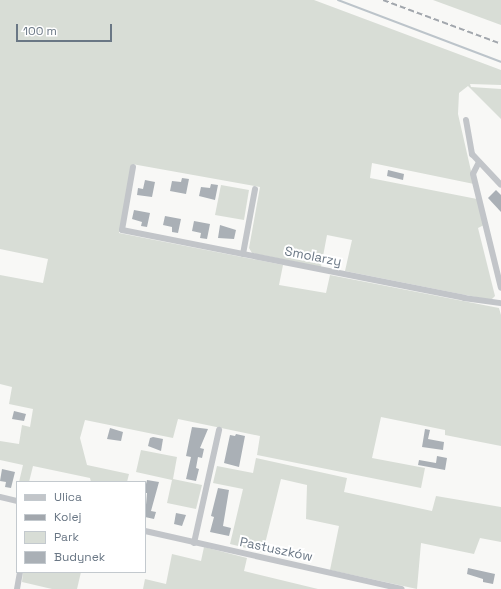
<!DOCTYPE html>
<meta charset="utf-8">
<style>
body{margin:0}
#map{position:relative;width:501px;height:589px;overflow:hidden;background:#f8f8f6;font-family:"Space Grotesk",sans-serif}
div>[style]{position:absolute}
.green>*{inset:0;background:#d8ddd6}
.stream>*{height:2px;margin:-1px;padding:0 1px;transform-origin:1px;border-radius:1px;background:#bcc4ca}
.building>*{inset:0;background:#aab0b6}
.minor>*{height:6px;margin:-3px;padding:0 3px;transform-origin:3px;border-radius:3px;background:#c2c5c9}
.rail>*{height:2px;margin-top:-1px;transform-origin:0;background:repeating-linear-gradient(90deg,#a2a7ad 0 6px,transparent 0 9px)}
span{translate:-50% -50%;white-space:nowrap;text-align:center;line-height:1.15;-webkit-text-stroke:4px #fff;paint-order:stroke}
.street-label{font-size:13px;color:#6a7785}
.legend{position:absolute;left:16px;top:481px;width:130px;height:92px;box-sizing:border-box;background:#fff;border:1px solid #c3c9ce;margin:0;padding:5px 7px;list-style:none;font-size:12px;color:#6a7785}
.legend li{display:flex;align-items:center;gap:8px;height:20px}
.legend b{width:20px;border:1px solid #c3c9ce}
.scale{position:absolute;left:16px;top:24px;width:96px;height:18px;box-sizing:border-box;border:2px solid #6a7785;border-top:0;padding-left:5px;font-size:12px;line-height:14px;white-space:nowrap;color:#6a7785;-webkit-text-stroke:3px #fff;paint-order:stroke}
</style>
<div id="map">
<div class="green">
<i style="clip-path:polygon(0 0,314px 0,501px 70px,501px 85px,470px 84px,471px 87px,501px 89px,501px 119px,468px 86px,459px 93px,458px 114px,474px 184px,372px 163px,370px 178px,477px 199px,484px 225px,478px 228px,495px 296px,491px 300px,345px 271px,352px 240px,327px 235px,321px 267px,252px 253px,249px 248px,260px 187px,132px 164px,119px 233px,283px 265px,279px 285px,326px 293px,330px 275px,499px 308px,501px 315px,501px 446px,445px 435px,445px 430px,381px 417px,372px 458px,425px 468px,421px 488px,257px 455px,260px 436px,178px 419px,173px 438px,85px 420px,80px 438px,87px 465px,129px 474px,127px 482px,91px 482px,90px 478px,33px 466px,29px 482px,19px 482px,23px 465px,0 460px,0 441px,19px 444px,22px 425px,30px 427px,33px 409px,9px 404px,12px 387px,0 384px,0 275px,43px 283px,48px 259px,0 249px)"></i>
<i style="clip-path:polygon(433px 0,501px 0,501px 25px)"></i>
<i style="clip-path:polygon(221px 185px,249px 190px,244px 220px,215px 215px)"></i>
<i style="clip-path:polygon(141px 450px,177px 457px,173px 479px,202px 485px,196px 509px,167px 503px,172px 480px,136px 472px)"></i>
<i style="clip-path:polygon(256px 458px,347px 478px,344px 492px,432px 511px,436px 496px,501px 507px,501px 542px,480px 538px,474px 554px,421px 543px,417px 589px,330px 570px,339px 526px,306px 519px,307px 485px,281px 479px,263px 552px,230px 544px,243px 489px,213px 483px,217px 466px,253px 473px)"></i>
<i style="clip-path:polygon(204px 547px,247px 558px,244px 571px,318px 589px,143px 589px,145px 579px,166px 584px,172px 554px,201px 561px)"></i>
<i style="clip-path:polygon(23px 572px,81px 572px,77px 589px,52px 589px,22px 582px)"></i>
</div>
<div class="stream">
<i style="left:338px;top:0;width:174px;rotate:20.8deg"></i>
</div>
<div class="building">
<i style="clip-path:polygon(388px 170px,404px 174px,403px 180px,387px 176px)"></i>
<i style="clip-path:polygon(182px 178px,189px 179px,186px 194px,170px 191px,172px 181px,181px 182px)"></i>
<i style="clip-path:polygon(145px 180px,155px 182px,152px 197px,137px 195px,138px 188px,143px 189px)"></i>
<i style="clip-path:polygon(211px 184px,218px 185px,215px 200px,199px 196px,201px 187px,210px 188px)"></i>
<i style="clip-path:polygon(496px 190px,501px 195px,501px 212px,488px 198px)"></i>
<i style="clip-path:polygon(134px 210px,150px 213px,147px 227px,141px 226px,142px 222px,132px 219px)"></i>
<i style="clip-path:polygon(165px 216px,181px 219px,178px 233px,172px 232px,172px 227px,163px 225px)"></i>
<i style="clip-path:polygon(194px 221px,210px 224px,207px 239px,200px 238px,201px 233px,192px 231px)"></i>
<i style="clip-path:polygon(220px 225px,236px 230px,234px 239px,218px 238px)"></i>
<i style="clip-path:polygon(14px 411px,26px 414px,24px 421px,12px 419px)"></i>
<i style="clip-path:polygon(192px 427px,208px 429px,200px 448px,204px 449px,202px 458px,198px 457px,196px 468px,199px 469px,196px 481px,186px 479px,191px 457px,186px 456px)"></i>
<i style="clip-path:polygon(110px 428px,123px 432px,121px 441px,107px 439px)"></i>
<i style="clip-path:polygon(425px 429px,430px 430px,428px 439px,444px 442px,443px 450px,422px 447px)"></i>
<i style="clip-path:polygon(236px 434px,245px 436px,239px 467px,224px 463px,230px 435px,235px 436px)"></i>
<i style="clip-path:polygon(153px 437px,163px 439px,161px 451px,148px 446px,150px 438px)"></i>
<i style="clip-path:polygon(437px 456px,447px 458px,445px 470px,418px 465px,419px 460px,436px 463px)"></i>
<i style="clip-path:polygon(2px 469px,15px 472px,11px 488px,5px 487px,6px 482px,0 481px)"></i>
<i style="clip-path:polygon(147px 480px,159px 482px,151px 511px,156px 512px,154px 519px,145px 517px,147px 493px,145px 493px,145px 488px)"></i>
<i style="clip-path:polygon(218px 488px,229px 490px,223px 526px,231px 528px,229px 536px,210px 532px,214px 517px,211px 516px)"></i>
<i style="clip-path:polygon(176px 513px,186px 515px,182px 526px,174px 524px)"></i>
<i style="clip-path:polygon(468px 568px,495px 574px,493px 584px,483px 582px,483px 579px,467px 574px)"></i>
</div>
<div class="minor">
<i style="left:466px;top:120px;width:35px;rotate:80deg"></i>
<i style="left:472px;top:154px;width:42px;rotate:46.9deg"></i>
<i style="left:479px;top:162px;width:13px;rotate:117deg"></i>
<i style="left:473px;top:174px;width:117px;rotate:76.2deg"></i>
<i style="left:133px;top:167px;width:64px;rotate:99.9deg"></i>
<i style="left:122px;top:230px;width:349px;rotate:11.2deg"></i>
<i style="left:464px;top:298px;width:37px;rotate:8deg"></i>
<i style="left:243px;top:254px;width:66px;rotate:-79.5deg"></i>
<i style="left:0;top:497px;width:17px;rotate:13deg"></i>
<i style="left:145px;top:531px;width:263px;rotate:12.7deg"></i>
<i style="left:194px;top:543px;width:116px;rotate:-77.5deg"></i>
<i style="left:17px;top:589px;width:17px;rotate:-80deg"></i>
</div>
<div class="rail">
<i style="left:383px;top:0;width:126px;rotate:20.4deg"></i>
</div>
<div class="street-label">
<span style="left:313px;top:257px;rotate:11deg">Smolarzy</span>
<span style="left:276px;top:550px;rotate:12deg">Pastuszków</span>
</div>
<ul class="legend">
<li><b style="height:5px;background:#c2c5c9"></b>Ulica</li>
<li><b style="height:5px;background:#a2a7ad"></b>Kolej</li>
<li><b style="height:11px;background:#d8ddd6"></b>Park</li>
<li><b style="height:11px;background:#aab0b6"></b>Budynek</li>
</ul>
<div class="scale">100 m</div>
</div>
